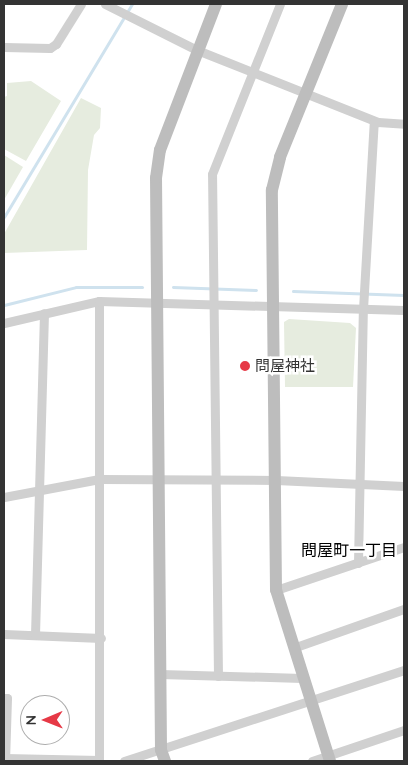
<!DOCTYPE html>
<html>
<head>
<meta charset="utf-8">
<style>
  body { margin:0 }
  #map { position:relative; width:408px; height:765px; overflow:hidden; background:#fff; font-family:Quicksand,"Noto Sans JP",sans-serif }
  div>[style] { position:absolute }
  .green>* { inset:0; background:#e6ecdf }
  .stream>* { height:3px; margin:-1.5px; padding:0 1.5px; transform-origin:1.5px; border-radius:1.5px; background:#cfe2ee }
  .street>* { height:9px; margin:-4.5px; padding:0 4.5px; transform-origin:4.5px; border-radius:4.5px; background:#d0d0d0 }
  .secondary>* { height:12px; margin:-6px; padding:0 6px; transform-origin:6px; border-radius:6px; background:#bdbdbd }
  .dots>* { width:14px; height:14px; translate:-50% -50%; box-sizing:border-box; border:2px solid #fff; border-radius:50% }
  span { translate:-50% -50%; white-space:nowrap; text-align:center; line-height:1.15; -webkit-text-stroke:5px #fff; paint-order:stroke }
  .poi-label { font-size:15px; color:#333 }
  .left { translate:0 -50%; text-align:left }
  .neighbourhood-label { font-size:16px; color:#000 }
  .frame { position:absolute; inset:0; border:5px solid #333; pointer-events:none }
  .north { position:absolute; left:20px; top:695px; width:50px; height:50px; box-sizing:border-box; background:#fff; border:1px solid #adadad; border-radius:50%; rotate:269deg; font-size:14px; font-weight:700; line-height:20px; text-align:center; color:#333 }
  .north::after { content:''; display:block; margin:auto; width:18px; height:22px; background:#e63946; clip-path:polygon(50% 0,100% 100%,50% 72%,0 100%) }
</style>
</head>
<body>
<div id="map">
  <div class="green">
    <div style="clip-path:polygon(31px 81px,61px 101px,26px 161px,4px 149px,4px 97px,7px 96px,7px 83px)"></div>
    <div style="clip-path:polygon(81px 98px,101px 108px,100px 128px,94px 135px,88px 170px,87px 250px,4px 253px,4px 234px)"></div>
    <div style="clip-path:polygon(4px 155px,23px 167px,4px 200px)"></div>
    <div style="clip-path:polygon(289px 319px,350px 323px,356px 328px,353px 387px,285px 387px,284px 322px)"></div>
  </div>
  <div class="stream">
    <div style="left:4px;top:217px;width:249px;rotate:-59deg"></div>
    <div style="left:173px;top:287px;width:83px;rotate:2.1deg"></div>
    <div style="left:293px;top:291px;width:111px;rotate:2.1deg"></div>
    <div style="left:4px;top:305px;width:74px;rotate:-14deg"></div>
    <div style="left:76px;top:287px;width:66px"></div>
  </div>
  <div class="street">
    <div style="left:105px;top:4px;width:103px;rotate:26.6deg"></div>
    <div style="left:197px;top:50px;width:116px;rotate:21.7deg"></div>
    <div style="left:305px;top:93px;width:79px;rotate:21.7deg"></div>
    <div style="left:378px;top:122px;width:26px;rotate:4deg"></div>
    <div style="left:4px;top:47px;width:46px;rotate:1.2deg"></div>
    <div style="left:50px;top:48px;width:7px;rotate:-34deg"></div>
    <div style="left:56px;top:44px;width:47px;rotate:-58deg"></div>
    <div style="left:99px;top:301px;width:460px;rotate:90deg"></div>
    <div style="left:4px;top:323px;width:98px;rotate:-13deg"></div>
    <div style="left:99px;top:301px;width:305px;rotate:1.7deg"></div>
    <div style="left:4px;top:497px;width:97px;rotate:-10.7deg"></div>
    <div style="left:99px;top:479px;width:177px;rotate:0.3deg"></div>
    <div style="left:276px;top:480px;width:128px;rotate:2.7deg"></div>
    <div style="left:358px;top:563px;width:254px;rotate:-88.9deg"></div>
    <div style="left:363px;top:309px;width:188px;rotate:-86.7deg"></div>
    <div style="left:276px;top:590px;width:135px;rotate:-18.6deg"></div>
    <div style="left:4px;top:634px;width:97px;rotate:2.4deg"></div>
    <div style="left:35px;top:635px;width:322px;rotate:-88.4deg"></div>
    <div style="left:293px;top:648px;width:118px;rotate:-19.4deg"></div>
    <div style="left:160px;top:674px;width:142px;rotate:1.6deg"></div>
    <div style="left:218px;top:676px;width:502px;rotate:-90.68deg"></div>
    <div style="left:212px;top:174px;width:183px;rotate:-68.2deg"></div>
    <div style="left:4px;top:698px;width:3px"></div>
    <div style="left:7px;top:698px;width:63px;rotate:91.8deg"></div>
    <div style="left:4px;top:758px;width:95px;rotate:1.2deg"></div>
    <div style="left:124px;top:761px;width:294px;rotate:-18deg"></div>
    <div style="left:312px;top:761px;width:97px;rotate:-18.6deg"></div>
  </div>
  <div class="secondary">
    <div style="left:165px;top:761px;width:12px;rotate:-110deg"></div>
    <div style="left:161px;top:750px;width:572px;rotate:-90.5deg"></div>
    <div style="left:156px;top:178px;width:28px;rotate:-82deg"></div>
    <div style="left:160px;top:150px;width:156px;rotate:-69deg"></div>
    <div style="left:330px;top:761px;width:179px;rotate:-107.5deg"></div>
    <div style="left:276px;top:590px;width:400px;rotate:-90.6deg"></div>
    <div style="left:272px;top:190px;width:34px;rotate:-76deg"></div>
    <div style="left:280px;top:157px;width:165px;rotate:-67.9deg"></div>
  </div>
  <div class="dots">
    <div style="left:245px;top:366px;background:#e63946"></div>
  </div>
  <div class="poi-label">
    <span class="left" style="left:255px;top:366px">問屋神社</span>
  </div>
  <div class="neighbourhood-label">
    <span style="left:349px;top:550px">問屋町一丁目</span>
  </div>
  <div class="frame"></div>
  <div class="north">N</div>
</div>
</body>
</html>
